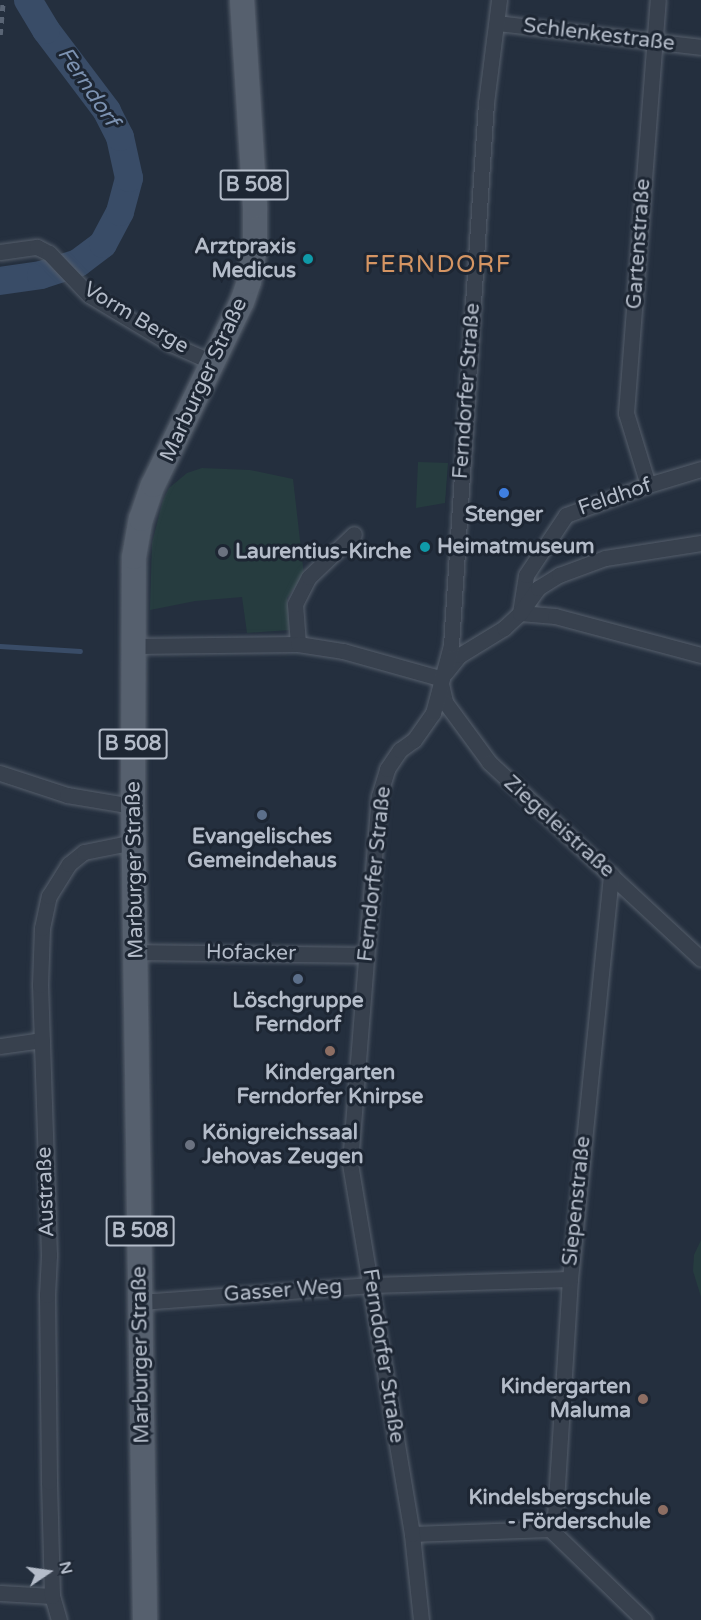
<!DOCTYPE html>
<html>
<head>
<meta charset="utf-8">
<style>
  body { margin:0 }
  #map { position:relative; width:701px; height:1620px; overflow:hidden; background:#242f3e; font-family:"Varela Round",sans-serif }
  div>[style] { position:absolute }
  .green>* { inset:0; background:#263c3f }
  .stream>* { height:4.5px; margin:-2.25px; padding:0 2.25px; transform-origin:2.25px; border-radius:2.25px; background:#394c67 }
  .river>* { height:28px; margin:-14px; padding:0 14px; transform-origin:14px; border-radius:14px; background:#394c67 }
  .roads { filter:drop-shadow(0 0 2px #565f6c) drop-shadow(0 0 2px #565f6c) }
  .street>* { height:15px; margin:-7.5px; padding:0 7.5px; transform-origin:7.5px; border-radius:7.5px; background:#38414e }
  .primary>* { height:24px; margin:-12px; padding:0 12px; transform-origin:12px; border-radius:12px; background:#56606e }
  .rail>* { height:4.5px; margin-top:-2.25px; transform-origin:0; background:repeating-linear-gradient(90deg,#5a6575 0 6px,transparent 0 12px) }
  .dots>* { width:16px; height:16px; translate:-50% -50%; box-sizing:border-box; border:3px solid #1d2633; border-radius:50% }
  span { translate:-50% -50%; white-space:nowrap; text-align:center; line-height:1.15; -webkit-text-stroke:6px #1d2633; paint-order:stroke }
  .shield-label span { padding:2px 4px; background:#1d2633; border:2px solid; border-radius:4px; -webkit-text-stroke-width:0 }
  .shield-label { font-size:20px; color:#b4bcc9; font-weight:700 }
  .street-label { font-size:21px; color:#b4bcc9 }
  .poi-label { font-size:21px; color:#b4bcc9; font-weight:700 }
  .right { translate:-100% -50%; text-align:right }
  .left { translate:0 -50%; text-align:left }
  .water-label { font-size:22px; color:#7c92b1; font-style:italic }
  .quarter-label { font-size:24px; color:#d59563; letter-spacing:1.5px }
  .north { position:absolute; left:18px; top:1542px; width:60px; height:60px; -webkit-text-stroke:4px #1d2633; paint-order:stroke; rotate:77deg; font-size:16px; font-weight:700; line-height:24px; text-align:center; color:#b4bcc9 }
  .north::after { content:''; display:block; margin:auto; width:21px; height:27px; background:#b4bcc9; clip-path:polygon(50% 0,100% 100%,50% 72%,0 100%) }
</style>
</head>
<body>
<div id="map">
  <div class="green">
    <div style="clip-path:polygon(418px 462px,448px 463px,445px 503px,416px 508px)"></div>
    <div style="clip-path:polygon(202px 468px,250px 470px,293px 479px,304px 575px,287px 598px,290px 630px,247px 633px,242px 597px,195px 601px,150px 610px,152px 543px,163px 500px,169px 488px,187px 473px)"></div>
    <div style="clip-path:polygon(701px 1240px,701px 1297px,693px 1271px,694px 1255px)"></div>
  </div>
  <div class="stream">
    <div style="left:0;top:646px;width:80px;rotate:3.6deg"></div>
  </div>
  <div class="river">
    <div style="left:0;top:281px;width:41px;rotate:-8.3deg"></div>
    <div style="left:41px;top:275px;width:39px;rotate:-18deg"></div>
    <div style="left:78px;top:263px;width:31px;rotate:-37deg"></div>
    <div style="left:103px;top:244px;width:36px;rotate:-62deg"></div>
    <div style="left:120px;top:212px;width:35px;rotate:-75deg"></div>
    <div style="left:129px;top:178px;width:42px;rotate:-102.4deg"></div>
    <div style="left:120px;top:137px;width:29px;rotate:-117deg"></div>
    <div style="left:107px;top:111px;width:101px;rotate:-127deg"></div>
    <div style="left:46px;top:30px;width:35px;rotate:-121deg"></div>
  </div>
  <div class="roads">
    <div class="street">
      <div style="left:497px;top:23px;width:205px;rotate:6.7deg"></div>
      <div style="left:0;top:252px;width:37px;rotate:-8deg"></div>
      <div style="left:37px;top:247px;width:13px;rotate:27deg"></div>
      <div style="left:49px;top:253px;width:58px;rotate:46.4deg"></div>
      <div style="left:89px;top:295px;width:96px;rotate:30.9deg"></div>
      <div style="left:171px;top:344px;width:45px;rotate:23.7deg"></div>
      <div style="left:648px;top:485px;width:75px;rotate:-107deg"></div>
      <div style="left:626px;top:413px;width:414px;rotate:-85.6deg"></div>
      <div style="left:520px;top:613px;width:38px;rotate:-81deg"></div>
      <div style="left:526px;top:575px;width:72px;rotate:-56.3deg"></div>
      <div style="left:566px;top:515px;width:87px;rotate:-20.1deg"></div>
      <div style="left:648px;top:485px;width:55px;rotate:-16.8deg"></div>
      <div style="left:520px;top:613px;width:35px;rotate:5deg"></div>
      <div style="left:555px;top:616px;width:151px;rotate:15deg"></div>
      <div style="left:298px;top:644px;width:40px;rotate:-94.3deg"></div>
      <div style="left:295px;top:604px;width:30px;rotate:-63deg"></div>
      <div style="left:309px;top:577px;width:62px;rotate:-43.7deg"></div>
      <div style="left:134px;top:646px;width:164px;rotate:-0.7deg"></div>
      <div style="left:298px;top:644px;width:46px;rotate:8.8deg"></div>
      <div style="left:343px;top:651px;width:101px;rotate:15.6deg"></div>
      <div style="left:446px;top:672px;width:22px;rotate:-51deg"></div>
      <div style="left:460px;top:655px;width:52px;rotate:-31.5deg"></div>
      <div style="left:504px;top:628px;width:22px;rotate:-43deg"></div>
      <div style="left:520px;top:613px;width:31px;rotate:-54deg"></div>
      <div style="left:538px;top:588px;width:25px;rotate:-32deg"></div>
      <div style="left:559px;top:575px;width:49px;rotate:-20.3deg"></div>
      <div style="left:605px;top:558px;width:97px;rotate:-8.9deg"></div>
      <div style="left:441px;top:684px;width:18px;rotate:77deg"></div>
      <div style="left:445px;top:702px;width:74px;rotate:53.7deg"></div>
      <div style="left:489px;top:762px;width:289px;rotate:42.9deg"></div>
      <div style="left:0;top:773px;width:71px;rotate:18.2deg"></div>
      <div style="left:67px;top:795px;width:67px;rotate:9.5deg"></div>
      <div style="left:136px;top:952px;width:230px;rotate:0.7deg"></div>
      <div style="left:0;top:1046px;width:42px;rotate:-8.1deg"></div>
      <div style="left:140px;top:1302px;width:232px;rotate:-4.2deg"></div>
      <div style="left:371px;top:1285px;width:199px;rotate:-1.7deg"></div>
      <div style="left:550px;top:1529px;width:13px;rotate:-67deg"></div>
      <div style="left:555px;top:1517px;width:238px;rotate:-86.4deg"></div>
      <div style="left:570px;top:1279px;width:407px;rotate:-84.2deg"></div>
      <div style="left:412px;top:1534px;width:138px;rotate:-2.1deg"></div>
      <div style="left:550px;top:1529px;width:131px;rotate:44.1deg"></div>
      <div style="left:0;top:1593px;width:52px;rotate:3.3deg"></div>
      <div style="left:59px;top:1620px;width:25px;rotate:-106deg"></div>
      <div style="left:52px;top:1596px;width:114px;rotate:-91.5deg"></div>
      <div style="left:49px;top:1482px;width:187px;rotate:-90.6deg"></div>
      <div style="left:47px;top:1295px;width:40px;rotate:-87.1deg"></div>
      <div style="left:49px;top:1255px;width:270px;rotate:-91.9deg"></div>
      <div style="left:40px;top:985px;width:57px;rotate:-88deg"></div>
      <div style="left:42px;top:928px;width:33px;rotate:-78deg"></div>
      <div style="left:49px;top:896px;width:38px;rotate:-58deg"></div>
      <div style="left:69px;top:864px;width:19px;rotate:-39deg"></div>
      <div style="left:84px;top:852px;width:50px;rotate:-11.5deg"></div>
      <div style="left:421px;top:1620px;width:86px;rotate:-96deg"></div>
      <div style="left:412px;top:1534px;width:376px;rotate:-99.5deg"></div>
      <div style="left:350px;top:1163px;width:368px;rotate:-85.5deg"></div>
      <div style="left:379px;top:796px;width:28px;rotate:-73deg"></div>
      <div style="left:387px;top:769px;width:23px;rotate:-56deg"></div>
      <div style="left:400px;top:750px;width:17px;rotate:-36deg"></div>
      <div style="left:414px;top:740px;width:33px;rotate:-55deg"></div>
      <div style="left:433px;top:713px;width:70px;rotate:-75.2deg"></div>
      <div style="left:451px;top:645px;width:543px;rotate:-86.31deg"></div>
      <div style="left:486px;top:103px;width:104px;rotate:-82.8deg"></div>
    </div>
    <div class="primary">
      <div style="left:145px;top:1620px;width:814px;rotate:-90.84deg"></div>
      <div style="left:133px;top:806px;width:249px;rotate:-89.8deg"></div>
      <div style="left:134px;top:557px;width:39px;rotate:-80deg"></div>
      <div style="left:141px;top:519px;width:36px;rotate:-71deg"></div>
      <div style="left:153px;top:485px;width:203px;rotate:-64.1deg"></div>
      <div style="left:242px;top:302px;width:21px;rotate:-71deg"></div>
      <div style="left:249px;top:282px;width:35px;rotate:-80deg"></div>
      <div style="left:255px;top:248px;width:42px;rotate:-90deg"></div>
      <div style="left:255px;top:206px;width:206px;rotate:-93.6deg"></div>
    </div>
  </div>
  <div class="rail">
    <div style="left:0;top:35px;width:35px;rotate:-85deg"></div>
  </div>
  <div class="dots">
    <div style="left:308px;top:259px;background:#0f9aa8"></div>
    <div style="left:504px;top:493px;background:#3f7fe0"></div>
    <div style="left:425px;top:547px;background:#0f9aa8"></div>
    <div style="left:223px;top:552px;background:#6b7280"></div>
    <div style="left:262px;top:815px;background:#5c6f8a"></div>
    <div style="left:298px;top:979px;background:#5c6f8a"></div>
    <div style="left:330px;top:1051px;background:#8d6e63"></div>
    <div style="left:190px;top:1145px;background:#6b7280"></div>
    <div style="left:643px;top:1399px;background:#8d6e63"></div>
    <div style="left:663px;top:1510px;background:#8d6e63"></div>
  </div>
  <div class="shield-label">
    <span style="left:254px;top:185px">B 508</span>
    <span style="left:133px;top:744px">B 508</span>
    <span style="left:140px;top:1231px">B 508</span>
  </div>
  <div class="street-label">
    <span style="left:599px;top:35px;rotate:7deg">Schlenkestraße</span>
    <span style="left:639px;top:244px;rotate:-86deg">Gartenstraße</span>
    <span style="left:136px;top:318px;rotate:31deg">Vorm Berge</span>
    <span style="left:204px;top:380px;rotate:-65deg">Marburger Straße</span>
    <span style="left:467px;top:391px;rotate:-86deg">Ferndorfer Straße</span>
    <span style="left:615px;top:497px;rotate:-19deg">Feldhof</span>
    <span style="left:559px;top:827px;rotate:42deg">Ziegeleistraße</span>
    <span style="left:135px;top:870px;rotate:-91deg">Marburger Straße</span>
    <span style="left:375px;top:874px;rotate:-84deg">Ferndorfer Straße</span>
    <span style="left:251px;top:953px;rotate:1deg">Hofacker</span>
    <span style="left:46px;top:1192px;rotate:-92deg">Austraße</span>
    <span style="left:577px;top:1201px;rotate:-84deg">Siepenstraße</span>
    <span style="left:283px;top:1291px;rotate:-4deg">Gasser Weg</span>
    <span style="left:141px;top:1355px;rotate:-91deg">Marburger Straße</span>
    <span style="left:383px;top:1356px;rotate:81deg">Ferndorfer Straße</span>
  </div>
  <div class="poi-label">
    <span class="right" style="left:296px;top:259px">Arztpraxis<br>Medicus</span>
    <span style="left:504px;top:515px">Stenger</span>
    <span class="left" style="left:437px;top:547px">Heimatmuseum</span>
    <span class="left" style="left:235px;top:552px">Laurentius-Kirche</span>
    <span style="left:262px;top:849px">Evangelisches<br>Gemeindehaus</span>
    <span style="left:298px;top:1013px">Löschgruppe<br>Ferndorf</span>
    <span style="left:330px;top:1085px">Kindergarten<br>Ferndorfer Knirpse</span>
    <span class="left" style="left:202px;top:1145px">Königreichssaal<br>Jehovas Zeugen</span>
    <span class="right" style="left:631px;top:1399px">Kindergarten<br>Maluma</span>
    <span class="right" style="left:651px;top:1510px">Kindelsbergschule<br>- Förderschule</span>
  </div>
  <div class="water-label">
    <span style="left:88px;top:87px;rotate:56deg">Ferndorf</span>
  </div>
  <div class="quarter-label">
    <span style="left:438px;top:265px">FERNDORF</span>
  </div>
  <div class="north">N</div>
</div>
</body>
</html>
